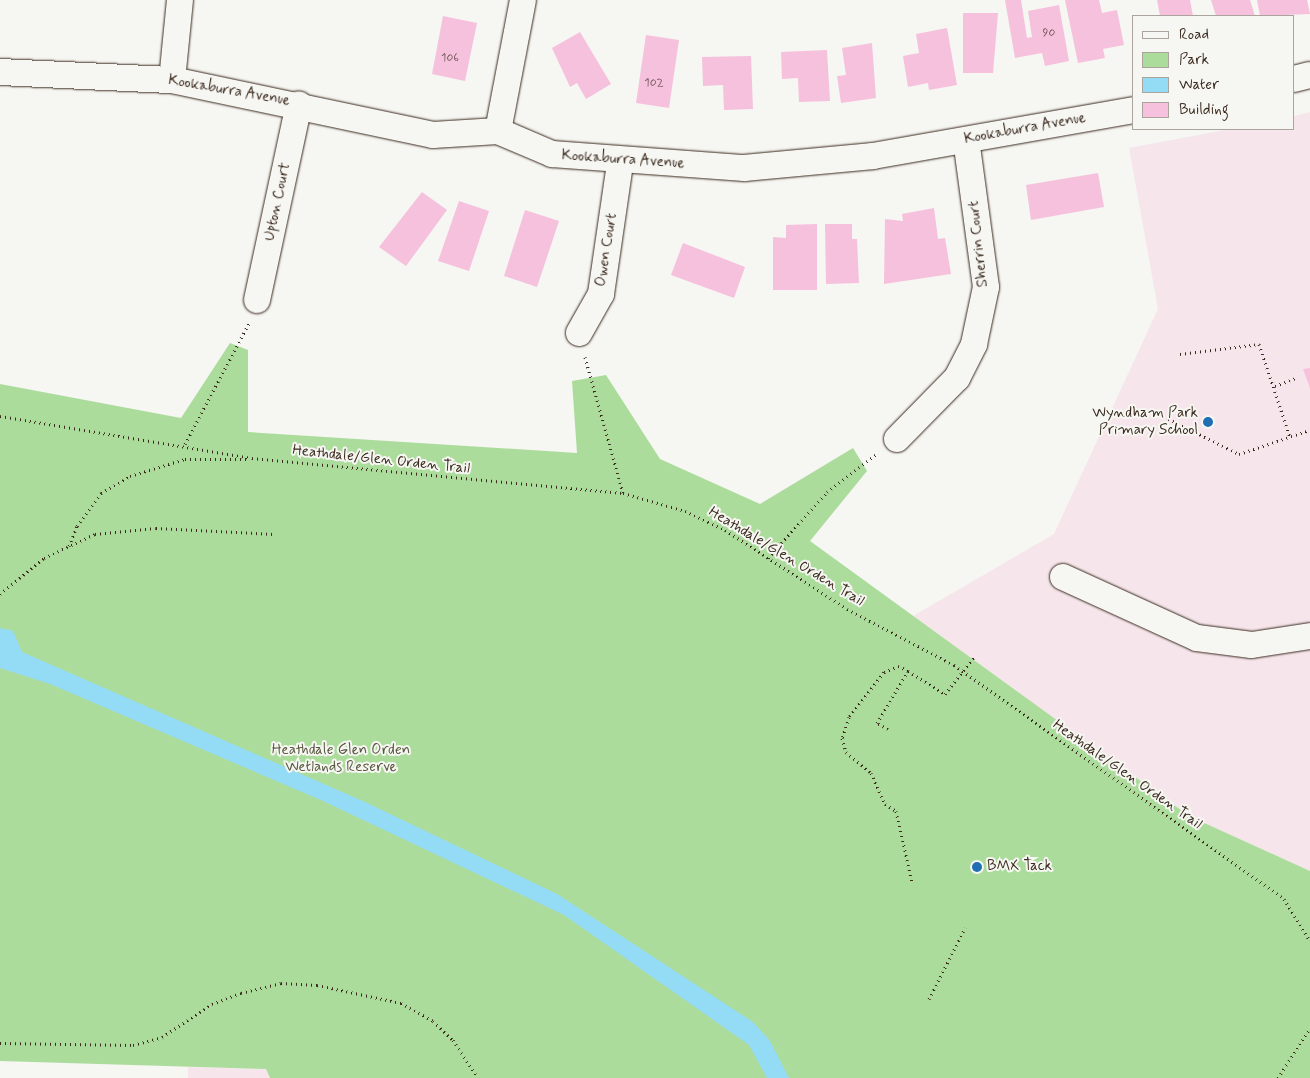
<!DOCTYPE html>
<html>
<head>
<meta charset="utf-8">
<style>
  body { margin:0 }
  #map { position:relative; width:1310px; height:1078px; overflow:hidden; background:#f6f6f2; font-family:Mynerve,sans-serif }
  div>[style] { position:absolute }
  .built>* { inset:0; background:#f6e6ec }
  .green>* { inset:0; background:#acdc9c }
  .water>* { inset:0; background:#94dbf6 }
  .building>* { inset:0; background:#f6c1dd }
  .path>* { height:3px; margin-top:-1.5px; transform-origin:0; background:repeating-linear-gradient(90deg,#3b2a1e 0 1px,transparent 0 5px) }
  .roads { filter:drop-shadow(0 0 1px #3b2a1e) drop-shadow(0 0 1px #3b2a1e) }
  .minor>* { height:26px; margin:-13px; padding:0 13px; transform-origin:13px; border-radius:13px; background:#f6f6f2 }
  .dots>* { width:14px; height:14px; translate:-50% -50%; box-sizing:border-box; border:2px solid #f6f6f2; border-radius:50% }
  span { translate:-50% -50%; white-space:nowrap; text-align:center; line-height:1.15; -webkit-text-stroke:4px #f6f6f2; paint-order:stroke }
  .number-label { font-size:12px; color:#6a504e }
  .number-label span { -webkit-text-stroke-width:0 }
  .street-label { font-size:15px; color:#3b2a1e }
  .poi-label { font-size:15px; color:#3b2a1e }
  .right { translate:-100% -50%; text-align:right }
  .left { translate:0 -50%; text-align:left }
  .park-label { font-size:15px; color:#57563e }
  .legend { position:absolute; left:1132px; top:15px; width:162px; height:115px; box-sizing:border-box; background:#f6f6f2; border:1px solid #aba49d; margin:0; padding:6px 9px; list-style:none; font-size:15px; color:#3b2a1e }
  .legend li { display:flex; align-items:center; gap:10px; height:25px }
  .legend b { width:25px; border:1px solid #aba49d }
</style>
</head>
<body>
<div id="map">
  <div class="built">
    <div style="clip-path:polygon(1310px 112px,1310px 871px,1189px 816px,913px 616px,1054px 534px,1158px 309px,1129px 148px,1230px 129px,1294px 129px,1294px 116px)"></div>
    <div style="clip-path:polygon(188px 1067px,266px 1069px,270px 1078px,188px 1078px)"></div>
  </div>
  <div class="green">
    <div style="clip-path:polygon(230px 343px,248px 350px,248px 432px,577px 453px,572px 381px,606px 375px,660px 459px,760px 504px,853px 448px,867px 471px,810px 541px,1189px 816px,1310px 871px,1310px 1078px,270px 1078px,266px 1069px,0 1061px,0 384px,181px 418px)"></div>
  </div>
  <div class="water">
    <div style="clip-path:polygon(0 628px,13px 631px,22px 652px,365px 802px,557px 894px,753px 1022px,770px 1041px,789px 1078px,767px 1078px,749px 1045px,564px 915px,323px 801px,50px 684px,0 668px)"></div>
  </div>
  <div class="building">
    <div style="clip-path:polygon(1005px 0,1021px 0,1027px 38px,1032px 37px,1028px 11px,1059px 5px,1069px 61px,1045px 66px,1042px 53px,1015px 58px)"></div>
    <div style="clip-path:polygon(1065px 0,1099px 0,1102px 13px,1117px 10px,1124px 45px,1103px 49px,1105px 58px,1078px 63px)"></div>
    <div style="clip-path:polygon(1157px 0,1190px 0,1193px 16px,1160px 16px)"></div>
    <div style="clip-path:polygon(1211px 0,1250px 0,1255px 16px,1216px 16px)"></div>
    <div style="clip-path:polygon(1257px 0,1307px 0,1310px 14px,1260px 16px)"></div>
    <div style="clip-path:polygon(963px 13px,998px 13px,993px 73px,963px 73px)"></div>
    <div style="clip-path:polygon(443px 16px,477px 23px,465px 81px,432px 74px)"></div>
    <div style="clip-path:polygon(947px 28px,957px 85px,929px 90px,928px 83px,908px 87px,903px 56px,919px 53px,916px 34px)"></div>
    <div style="clip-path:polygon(580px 32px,611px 84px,586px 99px,577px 83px,570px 87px,552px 48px)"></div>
    <div style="clip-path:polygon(646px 35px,679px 40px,669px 108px,636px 103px)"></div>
    <div style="clip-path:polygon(872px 43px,876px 98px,841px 103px,837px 76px,846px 75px,842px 48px)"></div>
    <div style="clip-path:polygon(827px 50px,830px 101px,799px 102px,798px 78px,782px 79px,781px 52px)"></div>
    <div style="clip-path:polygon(751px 56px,753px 109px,724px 110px,723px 85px,703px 86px,702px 57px)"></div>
    <div style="clip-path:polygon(1098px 173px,1104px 207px,1031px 220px,1026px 185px)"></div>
    <div style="clip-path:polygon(422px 192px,447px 210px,406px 266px,379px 247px)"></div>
    <div style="clip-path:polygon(459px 201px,489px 211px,469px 271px,438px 261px)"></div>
    <div style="clip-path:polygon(934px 208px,938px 239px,945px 238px,951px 274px,884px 284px,885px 219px,903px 221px,902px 214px)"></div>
    <div style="clip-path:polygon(525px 210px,559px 221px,537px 287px,504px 276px)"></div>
    <div style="clip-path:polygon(817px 224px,817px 290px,773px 290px,773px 237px,786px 238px,786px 225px)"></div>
    <div style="clip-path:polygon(825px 224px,852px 224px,852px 239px,857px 239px,859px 283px,826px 284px)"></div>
    <div style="clip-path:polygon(683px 243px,745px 267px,734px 298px,671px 275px)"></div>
    <div style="clip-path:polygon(1310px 368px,1310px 388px,1303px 369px)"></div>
  </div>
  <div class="path">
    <div style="left:1180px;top:354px;width:80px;rotate:-7.2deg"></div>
    <div style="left:1259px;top:344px;width:98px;rotate:71.6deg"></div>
    <div style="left:585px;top:357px;width:141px;rotate:74.4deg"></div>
    <div style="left:1275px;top:386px;width:22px;rotate:-21deg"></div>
    <div style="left:1155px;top:412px;width:94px;rotate:26.6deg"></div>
    <div style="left:1239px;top:454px;width:75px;rotate:-18.7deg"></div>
    <div style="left:0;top:416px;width:255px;rotate:9.5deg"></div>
    <div style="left:252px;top:458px;width:373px;rotate:5.4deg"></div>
    <div style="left:623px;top:493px;width:65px;rotate:16.2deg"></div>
    <div style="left:685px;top:511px;width:44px;rotate:25.4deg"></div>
    <div style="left:725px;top:530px;width:145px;rotate:32.9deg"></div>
    <div style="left:847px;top:609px;width:121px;rotate:27.6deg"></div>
    <div style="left:954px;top:665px;width:405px;rotate:35.3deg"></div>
    <div style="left:1284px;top:899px;width:49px;rotate:58.2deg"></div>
    <div style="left:185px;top:444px;width:137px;rotate:-62.1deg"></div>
    <div style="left:69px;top:546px;width:22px;rotate:-68deg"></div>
    <div style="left:77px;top:526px;width:41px;rotate:-54deg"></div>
    <div style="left:101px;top:493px;width:34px;rotate:-30deg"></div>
    <div style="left:130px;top:476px;width:58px;rotate:-17.2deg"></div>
    <div style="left:185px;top:459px;width:62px"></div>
    <div style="left:768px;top:558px;width:89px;rotate:-48.2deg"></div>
    <div style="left:827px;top:492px;width:64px;rotate:-37.4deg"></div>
    <div style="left:0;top:594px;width:57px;rotate:-39.3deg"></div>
    <div style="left:44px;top:558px;width:56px;rotate:-25.2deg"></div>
    <div style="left:95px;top:534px;width:61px;rotate:-5.6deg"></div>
    <div style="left:156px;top:528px;width:118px;rotate:2.9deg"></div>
    <div style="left:908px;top:671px;width:44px;rotate:31.9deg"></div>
    <div style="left:945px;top:694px;width:47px;rotate:-51.9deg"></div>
    <div style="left:888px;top:729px;width:13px;rotate:-151deg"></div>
    <div style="left:877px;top:723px;width:61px;rotate:-59.2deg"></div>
    <div style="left:908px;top:671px;width:10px;rotate:-151deg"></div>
    <div style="left:899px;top:666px;width:16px;rotate:158deg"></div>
    <div style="left:884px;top:672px;width:57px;rotate:127.9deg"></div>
    <div style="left:849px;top:717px;width:22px;rotate:108deg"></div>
    <div style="left:842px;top:738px;width:15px;rotate:74deg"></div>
    <div style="left:846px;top:752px;width:33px;rotate:40deg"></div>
    <div style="left:871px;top:773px;width:34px;rotate:66deg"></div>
    <div style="left:885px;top:804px;width:13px;rotate:32deg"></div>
    <div style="left:896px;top:811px;width:73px;rotate:77.3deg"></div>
    <div style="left:929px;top:999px;width:80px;rotate:-63.1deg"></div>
    <div style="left:0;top:1043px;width:133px;rotate:0.9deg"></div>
    <div style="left:133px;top:1045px;width:30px;rotate:-15deg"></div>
    <div style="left:162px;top:1037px;width:60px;rotate:-33.4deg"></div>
    <div style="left:212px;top:1004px;width:31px;rotate:-21deg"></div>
    <div style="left:241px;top:993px;width:41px;rotate:-14deg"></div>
    <div style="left:281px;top:983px;width:36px;rotate:3deg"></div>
    <div style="left:317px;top:985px;width:86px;rotate:12.1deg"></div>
    <div style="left:401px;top:1003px;width:37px;rotate:29deg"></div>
    <div style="left:433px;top:1021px;width:28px;rotate:44deg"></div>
    <div style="left:453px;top:1040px;width:45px;rotate:56.7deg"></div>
    <div style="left:1278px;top:1078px;width:59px;rotate:-57.4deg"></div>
  </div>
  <div class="roads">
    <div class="minor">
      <div style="left:0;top:72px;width:172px;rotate:2.7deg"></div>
      <div style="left:172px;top:80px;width:267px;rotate:11.9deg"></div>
      <div style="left:433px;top:135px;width:65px;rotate:-3.5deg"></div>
      <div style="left:498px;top:131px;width:59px;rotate:23.1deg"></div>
      <div style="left:552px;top:154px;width:193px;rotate:4.2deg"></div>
      <div style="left:744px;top:168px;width:130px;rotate:-5.3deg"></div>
      <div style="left:873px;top:156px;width:265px;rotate:-10deg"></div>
      <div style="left:1294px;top:79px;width:16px;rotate:-14deg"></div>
      <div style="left:172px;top:80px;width:80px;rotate:-84.3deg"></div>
      <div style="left:498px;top:131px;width:133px;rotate:-79.2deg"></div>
      <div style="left:257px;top:300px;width:200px;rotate:-77.9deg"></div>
      <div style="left:579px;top:333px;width:45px;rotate:-60.6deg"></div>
      <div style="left:601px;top:294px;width:132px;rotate:-81.7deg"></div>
      <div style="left:897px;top:439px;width:86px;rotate:-45.5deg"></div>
      <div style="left:957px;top:378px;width:38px;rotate:-63deg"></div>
      <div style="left:974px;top:344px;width:58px;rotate:-78.1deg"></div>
      <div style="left:986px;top:287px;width:148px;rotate:-97.7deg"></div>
      <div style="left:1063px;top:577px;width:147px;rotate:24.5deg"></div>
      <div style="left:1197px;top:638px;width:55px;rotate:7.3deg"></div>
      <div style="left:1252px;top:645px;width:59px;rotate:-8.8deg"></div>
    </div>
  </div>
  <div class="dots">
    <div style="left:1208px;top:422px;background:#1f6fb2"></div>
    <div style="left:977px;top:867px;background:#1f6fb2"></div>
  </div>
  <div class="number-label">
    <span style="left:1049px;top:34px">90</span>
    <span style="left:450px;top:59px">106</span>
    <span style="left:654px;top:84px">102</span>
  </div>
  <div class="street-label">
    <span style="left:229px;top:91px;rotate:10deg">Kookaburra Avenue</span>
    <span style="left:1025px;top:129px;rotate:-10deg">Kookaburra Avenue</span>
    <span style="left:623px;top:160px;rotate:4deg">Kookaburra Avenue</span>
    <span style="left:278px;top:202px;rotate:-78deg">Upton Court</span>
    <span style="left:979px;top:244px;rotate:-96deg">Sherrin Court</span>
    <span style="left:607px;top:250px;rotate:-81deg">Owen Court</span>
    <span style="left:381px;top:460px;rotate:6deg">Heathdale/Glen Orden Trail</span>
    <span style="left:786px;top:557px;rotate:31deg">Heathdale/Glen Orden Trail</span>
    <span style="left:1127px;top:775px;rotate:35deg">Heathdale/Glen Orden Trail</span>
  </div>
  <div class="poi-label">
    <span class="right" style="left:1198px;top:422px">Wyndham Park<br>Primary School</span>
    <span class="left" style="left:987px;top:867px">BMX Tack</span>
  </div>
  <div class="park-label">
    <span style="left:341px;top:759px">Heathdale Glen Orden<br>Wetlands Reserve</span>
  </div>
  <ul class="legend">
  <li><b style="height:6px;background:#f6f6f2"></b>Road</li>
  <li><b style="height:14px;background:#acdc9c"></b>Park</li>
  <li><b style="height:14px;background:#94dbf6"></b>Water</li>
  <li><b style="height:14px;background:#f6c1dd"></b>Building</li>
  </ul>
</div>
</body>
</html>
